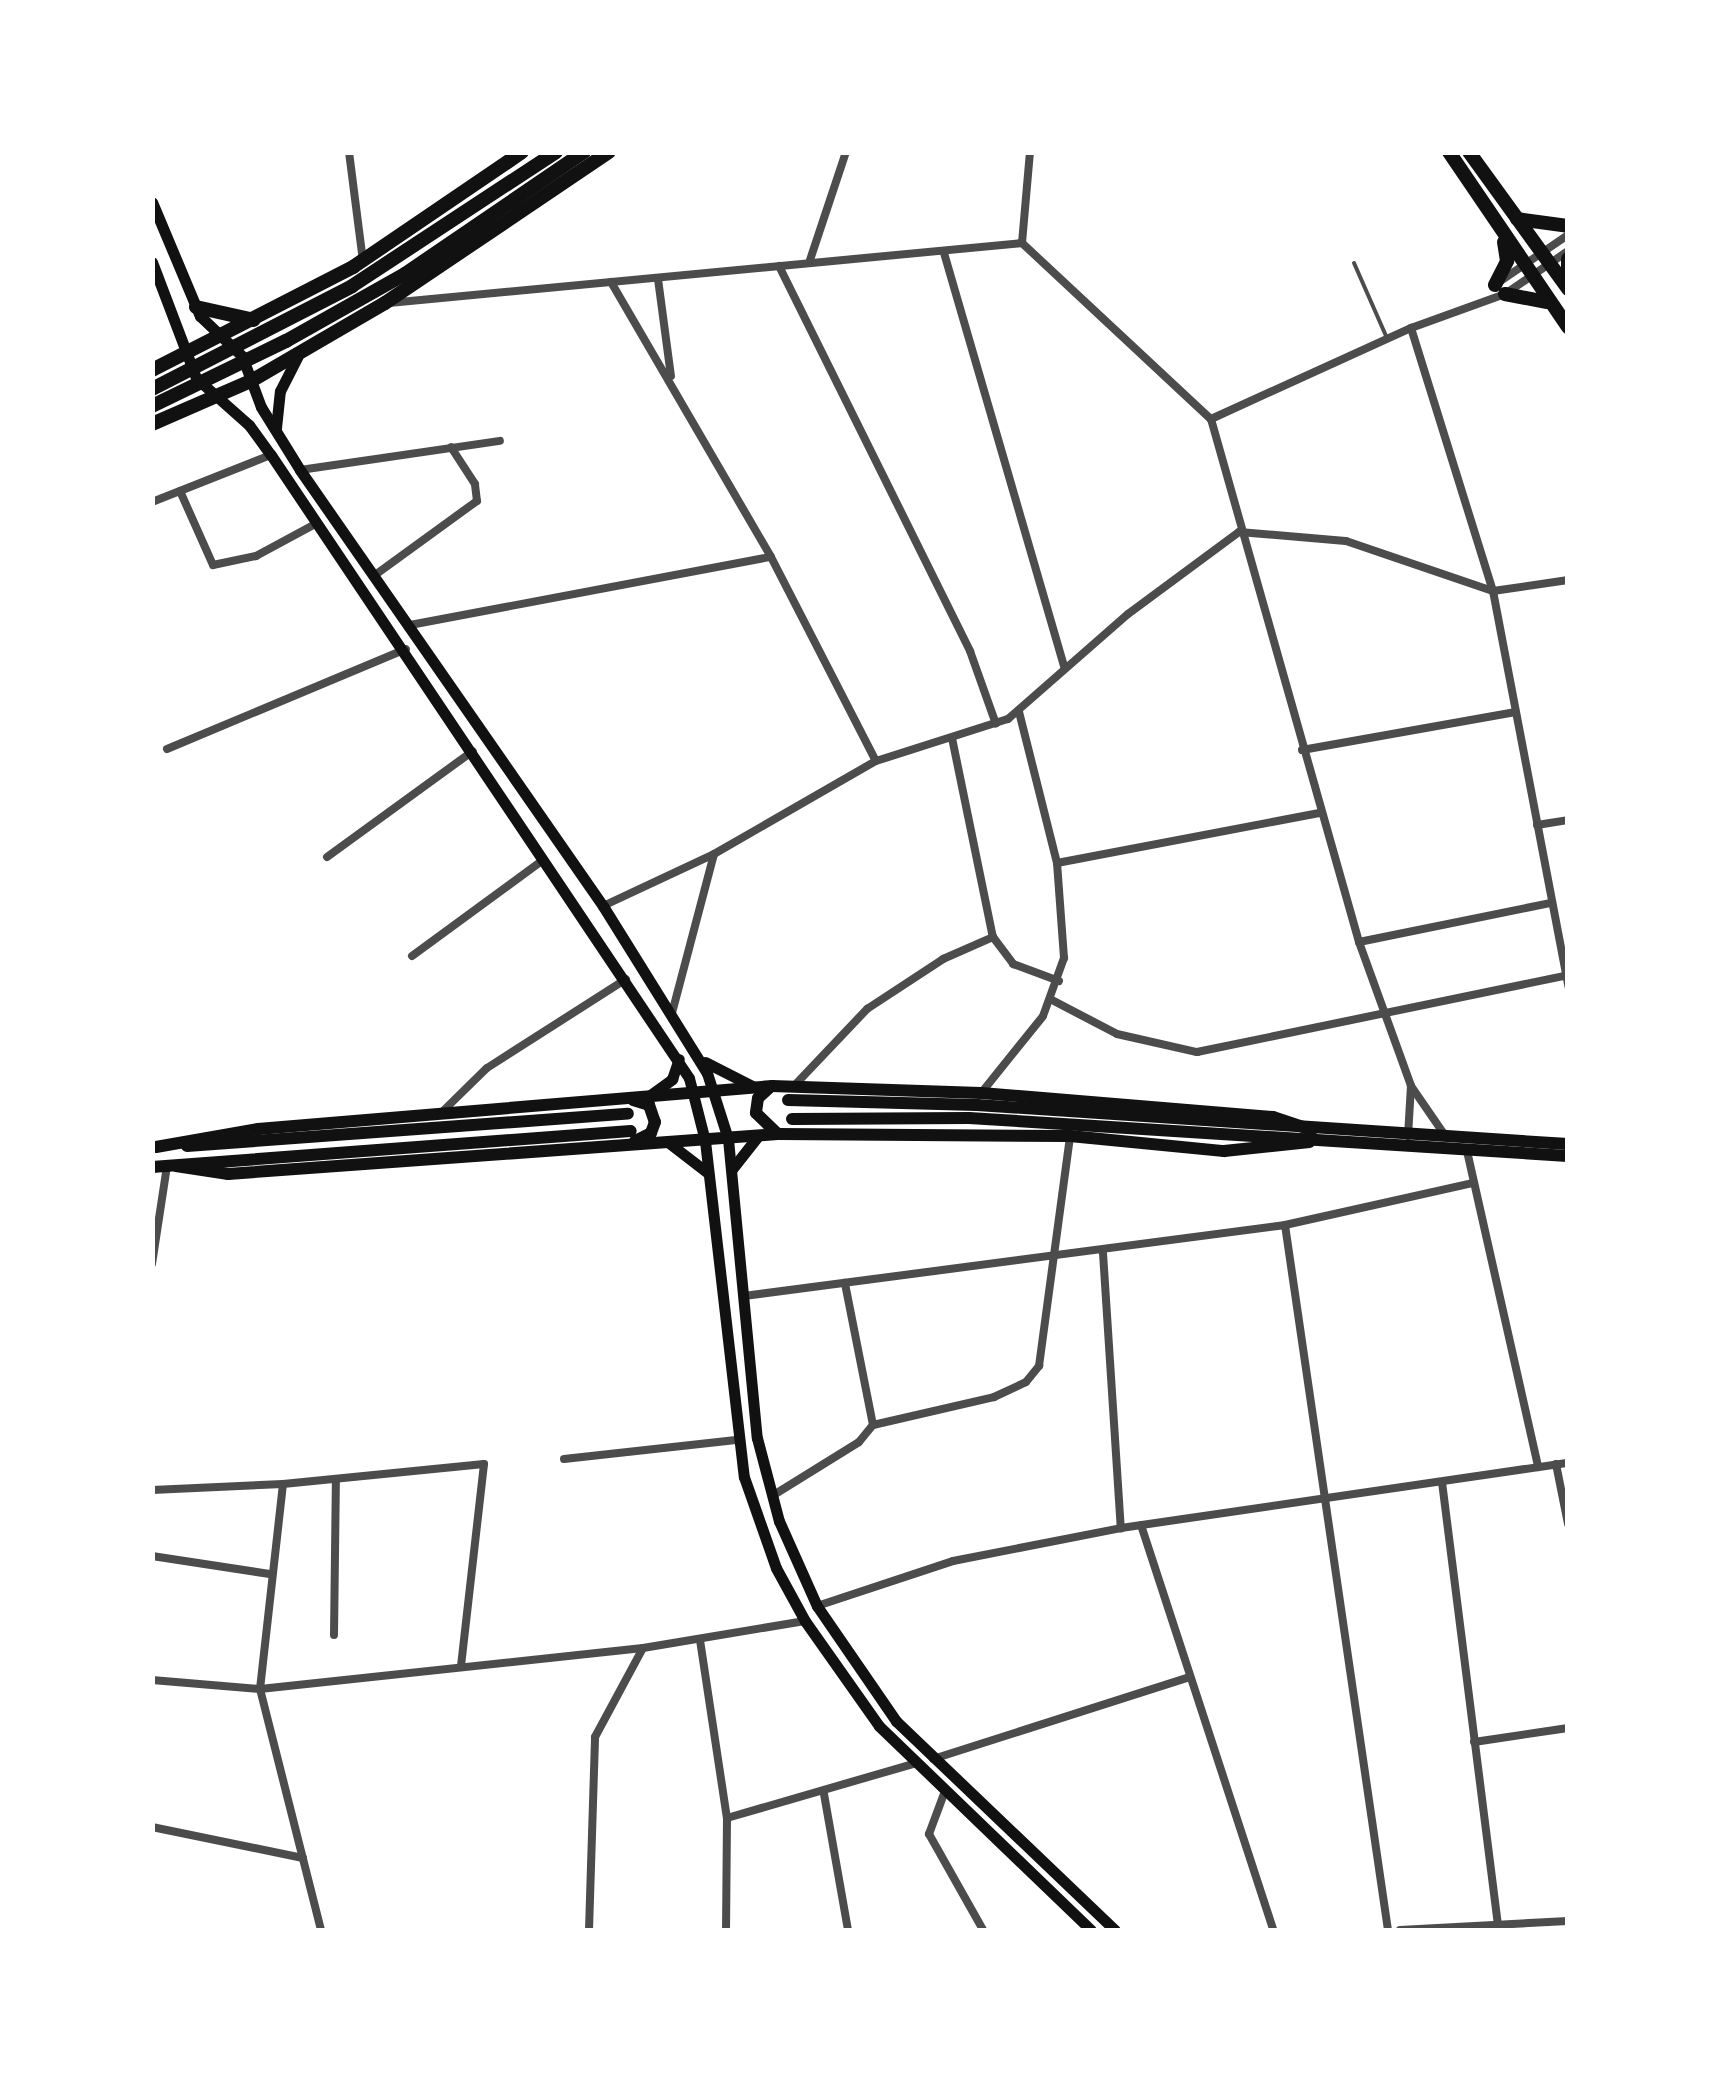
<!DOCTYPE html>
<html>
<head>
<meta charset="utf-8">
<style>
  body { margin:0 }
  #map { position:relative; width:1720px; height:2083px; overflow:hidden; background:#fff; font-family:"Varela Round",sans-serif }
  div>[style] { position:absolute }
  .service>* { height:4px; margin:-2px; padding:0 2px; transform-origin:2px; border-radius:2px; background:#4c4c4c }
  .minor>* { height:8px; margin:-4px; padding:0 4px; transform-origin:4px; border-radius:4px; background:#4c4c4c }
  .secondary>* { height:11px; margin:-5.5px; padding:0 5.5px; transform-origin:5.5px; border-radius:5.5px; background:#111 }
  .primary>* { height:12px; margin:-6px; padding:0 6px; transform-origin:6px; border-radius:6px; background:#111 }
  .trunk>* { height:14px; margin:-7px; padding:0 7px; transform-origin:7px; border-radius:7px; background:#111 }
  span { translate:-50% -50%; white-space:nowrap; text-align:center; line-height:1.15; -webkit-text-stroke:8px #fff; paint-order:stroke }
  .frame { position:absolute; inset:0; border:155px solid #fff; pointer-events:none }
</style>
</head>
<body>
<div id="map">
  <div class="service">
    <div style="left:1354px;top:263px;width:80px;rotate:66.3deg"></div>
  </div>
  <div class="minor">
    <div style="left:349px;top:152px;width:110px;rotate:82.7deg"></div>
    <div style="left:1022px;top:243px;width:258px;rotate:43deg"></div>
    <div style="left:1022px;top:243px;width:91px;rotate:-85deg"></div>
    <div style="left:944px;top:253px;width:433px;rotate:73.8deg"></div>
    <div style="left:809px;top:263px;width:117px;rotate:-71.6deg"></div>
    <div style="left:779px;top:266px;width:430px;rotate:63.6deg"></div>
    <div style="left:970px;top:651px;width:77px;rotate:70.4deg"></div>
    <div style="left:658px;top:279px;width:98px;rotate:82.4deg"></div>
    <div style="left:611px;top:282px;width:318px;rotate:59.8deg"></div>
    <div style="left:771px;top:557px;width:229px;rotate:62.8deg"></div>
    <div style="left:1499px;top:282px;width:83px;rotate:-34.3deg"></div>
    <div style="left:389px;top:303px;width:636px;rotate:-5.41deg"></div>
    <div style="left:1411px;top:328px;width:275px;rotate:72.7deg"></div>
    <div style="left:1493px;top:591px;width:402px;rotate:79.2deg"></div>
    <div style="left:1211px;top:419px;width:544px;rotate:74.2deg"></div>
    <div style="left:1359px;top:942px;width:153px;rotate:70.1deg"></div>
    <div style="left:1411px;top:1086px;width:58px;rotate:55.5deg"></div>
    <div style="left:1211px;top:419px;width:220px;rotate:-24.5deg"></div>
    <div style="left:1411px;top:328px;width:100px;rotate:-19.9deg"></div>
    <div style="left:1505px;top:294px;width:76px;rotate:-34.3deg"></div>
    <div style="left:300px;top:470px;width:202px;rotate:-8.3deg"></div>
    <div style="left:180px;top:491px;width:81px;rotate:66deg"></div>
    <div style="left:213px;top:565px;width:44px;rotate:-11.8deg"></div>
    <div style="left:256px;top:556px;width:69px;rotate:-28.4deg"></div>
    <div style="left:152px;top:502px;width:128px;rotate:-21.6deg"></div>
    <div style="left:375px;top:575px;width:126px;rotate:-36deg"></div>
    <div style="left:477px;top:501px;width:17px;rotate:-97deg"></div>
    <div style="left:475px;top:484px;width:44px;rotate:-123deg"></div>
    <div style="left:410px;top:625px;width:367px;rotate:-10.7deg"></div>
    <div style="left:952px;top:738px;width:203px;rotate:78.4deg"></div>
    <div style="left:993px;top:937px;width:34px;rotate:53deg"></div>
    <div style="left:1013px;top:964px;width:49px;rotate:20.3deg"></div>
    <div style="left:167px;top:749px;width:259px;rotate:-22.7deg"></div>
    <div style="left:1302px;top:750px;width:217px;rotate:-10.1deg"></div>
    <div style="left:1537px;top:825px;width:31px;rotate:-9deg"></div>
    <div style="left:327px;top:857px;width:180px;rotate:-36deg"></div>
    <div style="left:1057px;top:863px;width:267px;rotate:-10.8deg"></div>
    <div style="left:603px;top:906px;width:123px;rotate:-25.1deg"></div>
    <div style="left:714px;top:854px;width:187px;rotate:-29.9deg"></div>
    <div style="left:876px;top:761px;width:139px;rotate:-17.7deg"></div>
    <div style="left:1008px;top:719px;width:159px;rotate:-41.2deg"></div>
    <div style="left:1128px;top:614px;width:138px;rotate:-36.5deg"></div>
    <div style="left:1239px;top:532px;width:107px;rotate:4.8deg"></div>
    <div style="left:1346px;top:541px;width:155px;rotate:18.8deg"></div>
    <div style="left:1493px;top:591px;width:76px;rotate:-8.3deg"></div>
    <div style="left:1359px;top:942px;width:196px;rotate:-11.5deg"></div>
    <div style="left:412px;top:956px;width:162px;rotate:-36.2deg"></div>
    <div style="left:1052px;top:1000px;width:73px;rotate:27.6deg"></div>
    <div style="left:1117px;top:1034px;width:82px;rotate:12.7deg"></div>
    <div style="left:1197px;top:1052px;width:379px;rotate:-11.7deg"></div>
    <div style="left:672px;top:1013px;width:164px;rotate:-75.2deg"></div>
    <div style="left:793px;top:1087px;width:108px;rotate:-46.5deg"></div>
    <div style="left:867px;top:1009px;width:91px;rotate:-33.3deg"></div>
    <div style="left:943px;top:959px;width:55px;rotate:-23.7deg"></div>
    <div style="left:982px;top:1092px;width:97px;rotate:-51.2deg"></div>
    <div style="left:1043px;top:1016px;width:62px;rotate:-70.1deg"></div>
    <div style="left:1064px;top:958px;width:95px;rotate:-94.2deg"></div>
    <div style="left:1057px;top:863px;width:156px;rotate:-104.1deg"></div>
    <div style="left:441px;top:1113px;width:64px;rotate:-44.4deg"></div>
    <div style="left:487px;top:1068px;width:165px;rotate:-32.6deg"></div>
    <div style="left:1408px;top:1136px;width:50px;rotate:-86.6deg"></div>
    <div style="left:1467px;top:1151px;width:324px;rotate:77.3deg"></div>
    <div style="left:1285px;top:1225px;width:712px;rotate:81.69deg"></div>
    <div style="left:1103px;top:1253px;width:276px;rotate:86.3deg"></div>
    <div style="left:152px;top:1264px;width:99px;rotate:-81.3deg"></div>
    <div style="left:744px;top:1296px;width:546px;rotate:-7.48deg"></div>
    <div style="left:1285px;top:1225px;width:193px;rotate:-12.6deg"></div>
    <div style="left:873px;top:1425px;width:124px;rotate:-13deg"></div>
    <div style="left:994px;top:1397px;width:35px;rotate:-25deg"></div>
    <div style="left:1026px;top:1382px;width:21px;rotate:-51deg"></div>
    <div style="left:1039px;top:1366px;width:232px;rotate:-82.3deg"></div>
    <div style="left:564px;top:1459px;width:173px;rotate:-6.3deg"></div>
    <div style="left:1556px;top:1464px;width:61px;rotate:78.7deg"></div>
    <div style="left:1442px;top:1482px;width:447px;rotate:82.8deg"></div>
    <div style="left:152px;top:1490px;width:131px;rotate:-2.6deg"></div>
    <div style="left:772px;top:1496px;width:102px;rotate:-31.8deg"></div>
    <div style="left:859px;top:1442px;width:22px;rotate:-51deg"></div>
    <div style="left:873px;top:1425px;width:145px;rotate:-101.2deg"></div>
    <div style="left:1141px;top:1525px;width:426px;rotate:71.9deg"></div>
    <div style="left:152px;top:1556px;width:119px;rotate:8.7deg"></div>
    <div style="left:817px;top:1606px;width:143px;rotate:-18.3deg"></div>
    <div style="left:953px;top:1561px;width:171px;rotate:-11.1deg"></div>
    <div style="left:1121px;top:1528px;width:452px;rotate:-8.3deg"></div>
    <div style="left:334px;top:1635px;width:154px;rotate:-89.3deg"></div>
    <div style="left:700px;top:1640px;width:180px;rotate:81.4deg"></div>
    <div style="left:727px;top:1818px;width:112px;rotate:90.5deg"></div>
    <div style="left:152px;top:1680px;width:108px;rotate:4.8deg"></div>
    <div style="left:260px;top:1689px;width:385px;rotate:-6.1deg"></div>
    <div style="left:643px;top:1648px;width:164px;rotate:-9.5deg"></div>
    <div style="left:1474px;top:1742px;width:95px;rotate:-8.5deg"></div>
    <div style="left:933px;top:1759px;width:270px;rotate:-17.7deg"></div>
    <div style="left:945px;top:1791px;width:46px;rotate:110.4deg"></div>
    <div style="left:929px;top:1834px;width:110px;rotate:60.6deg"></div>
    <div style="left:824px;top:1794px;width:138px;rotate:80deg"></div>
    <div style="left:727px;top:1818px;width:197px;rotate:-16.2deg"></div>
    <div style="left:152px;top:1827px;width:154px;rotate:11.6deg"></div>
    <div style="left:321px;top:1930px;width:249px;rotate:-104.2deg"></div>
    <div style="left:260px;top:1689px;width:206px;rotate:-83.6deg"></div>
    <div style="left:283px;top:1484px;width:202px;rotate:-5.7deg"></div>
    <div style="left:484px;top:1464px;width:203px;rotate:96.5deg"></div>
    <div style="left:589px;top:1930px;width:193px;rotate:-88.2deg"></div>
    <div style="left:595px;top:1737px;width:101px;rotate:-61.7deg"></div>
    <div style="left:1400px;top:1930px;width:168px;rotate:-3.1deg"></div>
  </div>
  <div class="secondary">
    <div style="left:152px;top:202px;width:124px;rotate:67.2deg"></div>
    <div style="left:200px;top:316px;width:58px;rotate:43.6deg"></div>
    <div style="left:242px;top:356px;width:54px;rotate:69.6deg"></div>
    <div style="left:261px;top:407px;width:74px;rotate:58.2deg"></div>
    <div style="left:300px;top:470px;width:531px;rotate:55.2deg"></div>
    <div style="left:603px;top:906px;width:197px;rotate:58.1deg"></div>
    <div style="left:707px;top:1073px;width:69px;rotate:72.3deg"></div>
    <div style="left:728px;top:1139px;width:300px;rotate:84.5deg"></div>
    <div style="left:757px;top:1438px;width:86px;rotate:75.2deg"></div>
    <div style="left:779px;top:1521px;width:93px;rotate:65.9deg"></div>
    <div style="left:817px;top:1606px;width:140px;rotate:55.5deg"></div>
    <div style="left:896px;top:1721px;width:303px;rotate:43.7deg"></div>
    <div style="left:152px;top:262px;width:124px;rotate:69.2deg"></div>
    <div style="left:196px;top:378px;width:71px;rotate:41.6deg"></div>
    <div style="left:249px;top:425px;width:37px;rotate:54deg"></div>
    <div style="left:271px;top:455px;width:750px;rotate:56.14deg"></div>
    <div style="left:689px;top:1078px;width:65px;rotate:75.7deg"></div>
    <div style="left:705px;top:1141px;width:338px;rotate:83.4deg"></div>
    <div style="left:744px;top:1477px;width:96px;rotate:70.6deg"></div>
    <div style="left:776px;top:1568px;width:60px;rotate:61.3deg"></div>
    <div style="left:805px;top:1621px;width:128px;rotate:54.8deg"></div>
    <div style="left:879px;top:1726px;width:294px;rotate:43.9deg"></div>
    <div style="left:276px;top:428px;width:37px;rotate:-84deg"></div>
    <div style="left:280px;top:391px;width:39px;rotate:-63deg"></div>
    <div style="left:705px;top:1062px;width:55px;rotate:27deg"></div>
    <div style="left:649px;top:1096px;width:29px;rotate:-36deg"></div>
    <div style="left:672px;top:1079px;width:21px;rotate:-71deg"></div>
    <div style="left:669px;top:1143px;width:49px;rotate:37.6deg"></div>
    <div style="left:732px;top:1169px;width:42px;rotate:-51.8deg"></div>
  </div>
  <div class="primary">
    <div style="left:770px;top:1087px;width:16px;rotate:137deg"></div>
    <div style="left:758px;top:1098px;width:15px;rotate:98deg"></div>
    <div style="left:756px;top:1113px;width:30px;rotate:44deg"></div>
    <div style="left:633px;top:1100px;width:17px;rotate:17deg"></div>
    <div style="left:649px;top:1105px;width:18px;rotate:71deg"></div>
    <div style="left:655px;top:1122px;width:12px;rotate:110deg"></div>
    <div style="left:651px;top:1133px;width:18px;rotate:153deg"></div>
    <div style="left:788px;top:1100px;width:189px;rotate:1.5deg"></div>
    <div style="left:977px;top:1105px;width:592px;rotate:3.78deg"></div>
    <div style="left:792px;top:1119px;width:177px;rotate:-0.3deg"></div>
    <div style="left:969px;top:1118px;width:600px;rotate:3.63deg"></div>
    <div style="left:187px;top:1146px;width:442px;rotate:-4.2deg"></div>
    <div style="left:156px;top:1147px;width:104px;rotate:-10deg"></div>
    <div style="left:258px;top:1129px;width:516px;rotate:-4.78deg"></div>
    <div style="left:772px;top:1086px;width:209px;rotate:1.9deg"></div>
    <div style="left:981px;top:1093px;width:293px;rotate:4.7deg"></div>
    <div style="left:1273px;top:1117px;width:41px;rotate:18.4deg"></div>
    <div style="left:176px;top:1166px;width:53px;rotate:8.7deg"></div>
    <div style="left:228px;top:1174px;width:551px;rotate:-4.16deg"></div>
    <div style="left:778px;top:1134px;width:292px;rotate:0.4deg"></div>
    <div style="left:1070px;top:1136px;width:155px;rotate:5.6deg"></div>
    <div style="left:1224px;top:1151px;width:86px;rotate:-6deg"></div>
    <div style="left:152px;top:1167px;width:480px;rotate:-4.3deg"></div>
  </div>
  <div class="trunk">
    <div style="left:1449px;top:152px;width:212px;rotate:55.8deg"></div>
    <div style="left:1469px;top:152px;width:169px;rotate:54.1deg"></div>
    <div style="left:1517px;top:219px;width:51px;rotate:7.8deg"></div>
    <div style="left:1568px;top:259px;width:9px;rotate:90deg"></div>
    <div style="left:1495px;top:285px;width:27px;rotate:-63deg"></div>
    <div style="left:1507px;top:261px;width:19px;rotate:-99deg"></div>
    <div style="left:1505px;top:294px;width:43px;rotate:10.8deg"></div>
    <div style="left:196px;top:307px;width:59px;rotate:12.6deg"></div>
    <div style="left:152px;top:370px;width:226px;rotate:-27.1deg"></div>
    <div style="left:353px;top:267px;width:204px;rotate:-34.2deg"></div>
    <div style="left:152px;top:389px;width:225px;rotate:-27.2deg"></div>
    <div style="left:352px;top:286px;width:244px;rotate:-33.3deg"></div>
    <div style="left:152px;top:406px;width:149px;rotate:-25.9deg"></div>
    <div style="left:286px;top:341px;width:137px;rotate:-29.4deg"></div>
    <div style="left:405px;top:274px;width:217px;rotate:-34.3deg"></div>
    <div style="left:152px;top:424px;width:108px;rotate:-23.5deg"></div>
    <div style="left:251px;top:381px;width:155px;rotate:-30.2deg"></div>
    <div style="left:385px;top:303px;width:270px;rotate:-34deg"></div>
  </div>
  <div class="frame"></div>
</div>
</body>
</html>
